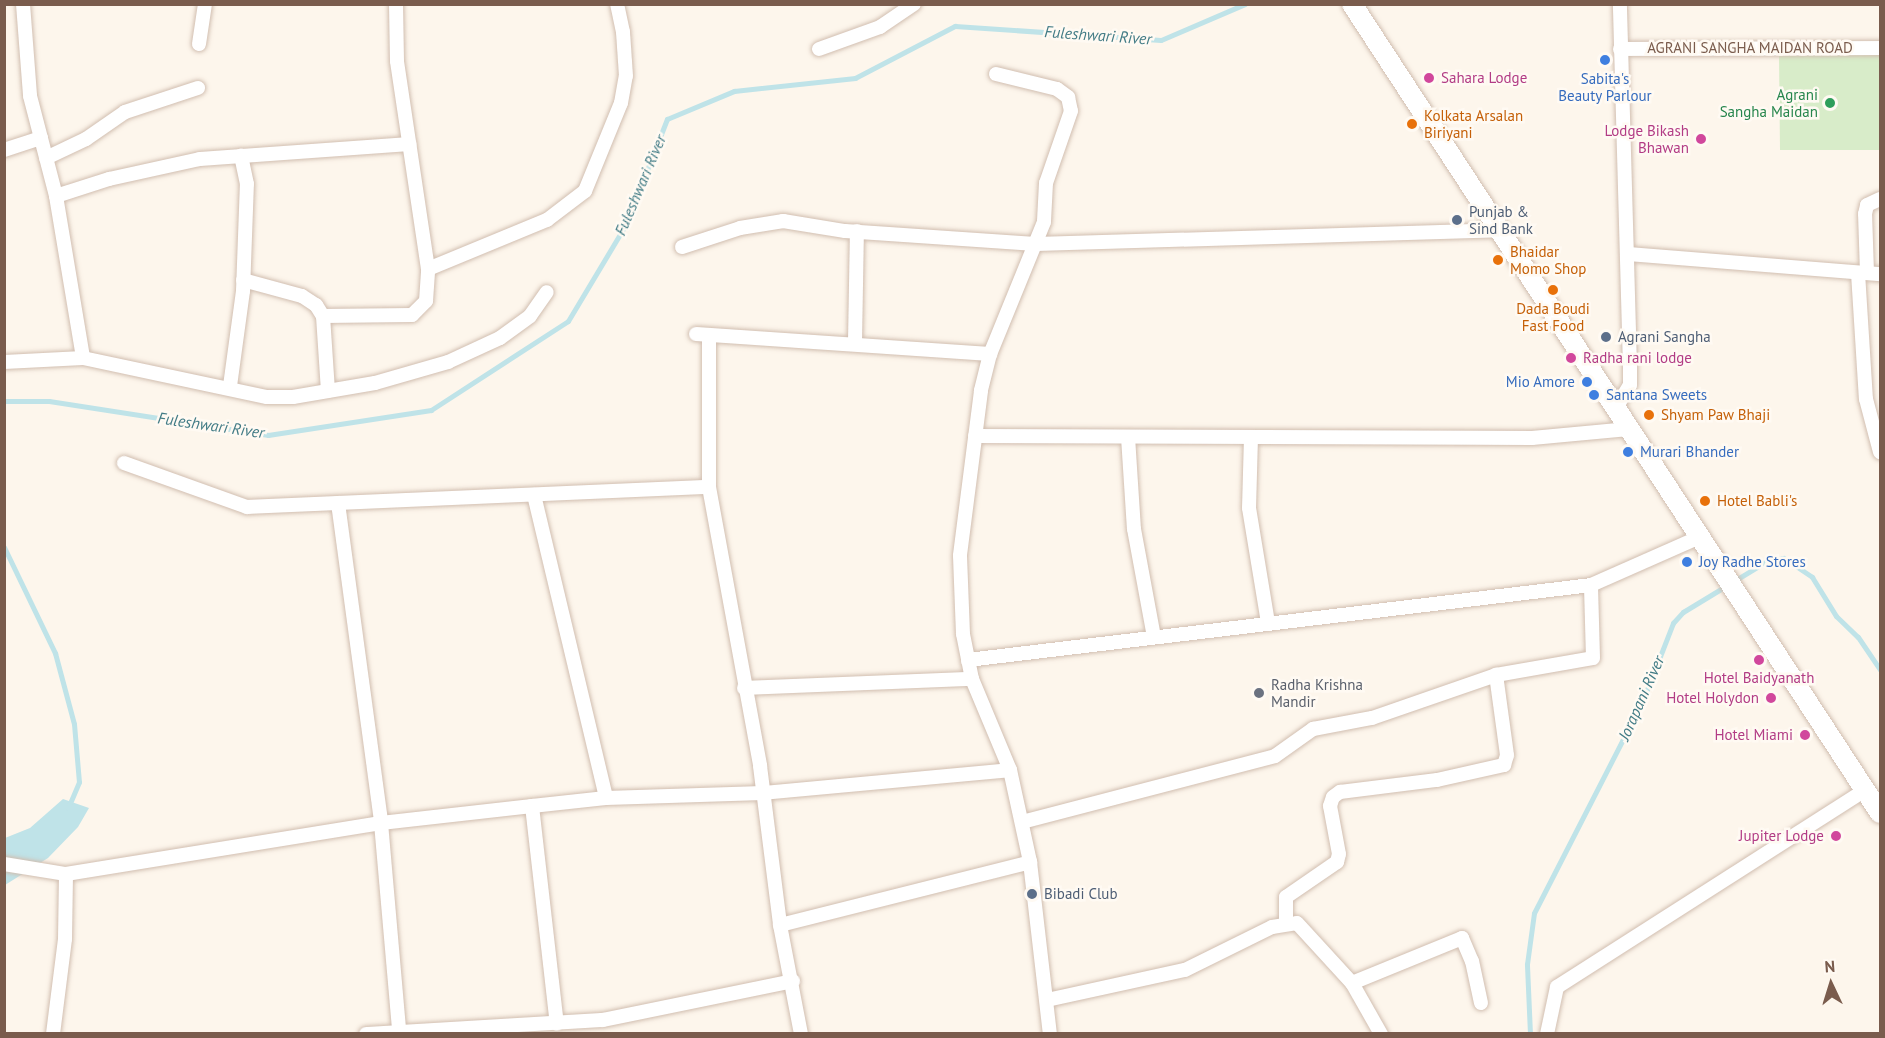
<!DOCTYPE html>
<html>
<head>
<meta charset="utf-8">
<style>
  body { margin:0 }
  #map { position:relative; width:1885px; height:1038px; overflow:hidden; background:#fdf6ec; font-family:"PT Sans",sans-serif }
  div>[style] { position:absolute }
  .green>* { inset:0; background:#d8ecc9 }
  .water>* { inset:0; background:#bfe3e8 }
  .stream>* { height:5px; margin:-2.5px; padding:0 2.5px; transform-origin:2.5px; border-radius:2.5px; background:#bfe3e8 }
  .roads { filter:drop-shadow(0 0 2px #d1beb0) drop-shadow(0 0 2px #d1beb0) }
  .minor>* { height:14px; margin:-7px; padding:0 7px; transform-origin:7px; border-radius:7px; background:#fff }
  .secondary>* { height:20px; margin:-10px; padding:0 10px; transform-origin:10px; border-radius:10px; background:#fff }
  .dots>* { width:16px; height:16px; translate:-50% -50%; box-sizing:border-box; border:3px solid #fffaf3; border-radius:50% }
  span { translate:-50% -50%; white-space:nowrap; text-align:center; line-height:1.15; -webkit-text-stroke:5px #fffaf3; paint-order:stroke }
  .street-label { font-size:15px; color:#7a5c4d }
  .hotel-label { font-size:15px; color:#b23c85 }
  .left { translate:0 -50%; text-align:left }
  .right { translate:-100% -50%; text-align:right }
  .shop-label { font-size:15px; color:#366cbe }
  .leisure-label { font-size:15px; color:#27864d }
  .food-label { font-size:15px; color:#c56008 }
  .service-label { font-size:15px; color:#4e5e75 }
  .worship-label { font-size:15px; color:#5b616d }
  .water-label { font-size:16px; color:#437c86; font-style:italic }
  .frame { position:absolute; inset:0; border:6px solid #7a5c4d; pointer-events:none }
  .north { position:absolute; left:1801px; top:954px; width:60px; height:60px; -webkit-text-stroke:4px #fffaf3; paint-order:stroke; rotate:356deg; font-size:16px; font-weight:700; line-height:24px; text-align:center; color:#7a5c4d }
  .north::after { content:''; display:block; margin:auto; width:21px; height:27px; background:#7a5c4d; clip-path:polygon(50% 0,100% 100%,50% 72%,0 100%) }
</style>
</head>
<body>
<div id="map">
  <div class="green">
    <div style="clip-path:polygon(1880px 54px,1880px 150px,1780px 150px,1779px 56px)"></div>
  </div>
  <div class="water">
    <div style="clip-path:polygon(63px 799px,89px 808px,78px 827px,48px 858px,5px 885px,5px 838px,30px 828px)"></div>
  </div>
  <div class="stream">
    <div style="left:4px;top:401px;width:45px"></div>
    <div style="left:49px;top:401px;width:222px;rotate:8.8deg"></div>
    <div style="left:268px;top:435px;width:165px;rotate:-8.7deg"></div>
    <div style="left:431px;top:410px;width:163px;rotate:-33deg"></div>
    <div style="left:568px;top:321px;width:113px;rotate:-59.1deg"></div>
    <div style="left:626px;top:224px;width:113px;rotate:-68.7deg"></div>
    <div style="left:667px;top:119px;width:73px;rotate:-22.7deg"></div>
    <div style="left:734px;top:91px;width:122px;rotate:-6.1deg"></div>
    <div style="left:855px;top:78px;width:113px;rotate:-27.5deg"></div>
    <div style="left:955px;top:26px;width:206px;rotate:3.9deg"></div>
    <div style="left:1161px;top:40px;width:91px;rotate:-23.2deg"></div>
    <div style="left:4px;top:547px;width:118px;rotate:64.3deg"></div>
    <div style="left:55px;top:653px;width:73px;rotate:75deg"></div>
    <div style="left:74px;top:724px;width:58px;rotate:85.1deg"></div>
    <div style="left:79px;top:782px;width:28px;rotate:113deg"></div>
    <div style="left:1530px;top:1034px;width:70px;rotate:-92.5deg"></div>
    <div style="left:1527px;top:964px;width:51px;rotate:-82.2deg"></div>
    <div style="left:1534px;top:913px;width:239px;rotate:-62.9deg"></div>
    <div style="left:1643px;top:700px;width:83px;rotate:-68.7deg"></div>
    <div style="left:1673px;top:623px;width:15px;rotate:-48deg"></div>
    <div style="left:1683px;top:612px;width:98px;rotate:-31.3deg"></div>
    <div style="left:1767px;top:561px;width:17px;rotate:-10deg"></div>
    <div style="left:1784px;top:558px;width:34px;rotate:34deg"></div>
    <div style="left:1812px;top:577px;width:46px;rotate:58.4deg"></div>
    <div style="left:1836px;top:616px;width:30px;rotate:44deg"></div>
    <div style="left:1858px;top:637px;width:40px;rotate:56deg"></div>
  </div>
  <div class="roads">
    <div class="minor">
      <div style="left:23px;top:4px;width:92px;rotate:85.6deg"></div>
      <div style="left:30px;top:96px;width:103px;rotate:75.4deg"></div>
      <div style="left:56px;top:196px;width:164px;rotate:80.5deg"></div>
      <div style="left:199px;top:44px;width:40px;rotate:-81.5deg"></div>
      <div style="left:819px;top:49px;width:65px;rotate:-19.8deg"></div>
      <div style="left:880px;top:27px;width:41px;rotate:-34.1deg"></div>
      <div style="left:1620px;top:49px;width:260px;rotate:-0.2deg"></div>
      <div style="left:996px;top:74px;width:63px;rotate:13.8deg"></div>
      <div style="left:1057px;top:89px;width:14px;rotate:36deg"></div>
      <div style="left:1068px;top:97px;width:14px;rotate:78deg"></div>
      <div style="left:1071px;top:111px;width:76px;rotate:109.1deg"></div>
      <div style="left:1046px;top:183px;width:39px;rotate:93deg"></div>
      <div style="left:1044px;top:222px;width:143px;rotate:112.2deg"></div>
      <div style="left:990px;top:354px;width:38px;rotate:104deg"></div>
      <div style="left:981px;top:391px;width:166px;rotate:97.3deg"></div>
      <div style="left:960px;top:556px;width:78px;rotate:87.8deg"></div>
      <div style="left:963px;top:634px;width:46px;rotate:78.7deg"></div>
      <div style="left:972px;top:679px;width:99px;rotate:67.3deg"></div>
      <div style="left:1010px;top:770px;width:94px;rotate:77.7deg"></div>
      <div style="left:1030px;top:862px;width:173px;rotate:83.4deg"></div>
      <div style="left:4px;top:150px;width:39px;rotate:-18deg"></div>
      <div style="left:46px;top:158px;width:44px;rotate:-25.4deg"></div>
      <div style="left:86px;top:139px;width:47px;rotate:-34.7deg"></div>
      <div style="left:125px;top:112px;width:77px;rotate:-18.2deg"></div>
      <div style="left:56px;top:196px;width:56px;rotate:-17.8deg"></div>
      <div style="left:109px;top:179px;width:93px;rotate:-12.4deg"></div>
      <div style="left:200px;top:159px;width:210px;rotate:-4.1deg"></div>
      <div style="left:682px;top:247px;width:61px;rotate:-18.1deg"></div>
      <div style="left:740px;top:228px;width:44px;rotate:-9.2deg"></div>
      <div style="left:783px;top:221px;width:63px;rotate:9.2deg"></div>
      <div style="left:845px;top:231px;width:191px;rotate:3.9deg"></div>
      <div style="left:1036px;top:244px;width:463px;rotate:-1.7deg"></div>
      <div style="left:1629px;top:254px;width:252px;rotate:4.6deg"></div>
      <div style="left:428px;top:269px;width:129px;rotate:-22.4deg"></div>
      <div style="left:547px;top:220px;width:48px;rotate:-37.3deg"></div>
      <div style="left:585px;top:191px;width:95px;rotate:-67.8deg"></div>
      <div style="left:621px;top:103px;width:27px;rotate:-80deg"></div>
      <div style="left:626px;top:76px;width:44px;rotate:-93.9deg"></div>
      <div style="left:623px;top:32px;width:29px;rotate:-102deg"></div>
      <div style="left:1858px;top:273px;width:126px;rotate:86.4deg"></div>
      <div style="left:1866px;top:399px;width:55px;rotate:75.2deg"></div>
      <div style="left:1867px;top:273px;width:59px;rotate:-91.9deg"></div>
      <div style="left:1865px;top:214px;width:9px;rotate:-77deg"></div>
      <div style="left:1867px;top:205px;width:14px;rotate:-25deg"></div>
      <div style="left:243px;top:280px;width:61px;rotate:15.2deg"></div>
      <div style="left:302px;top:296px;width:17px;rotate:33deg"></div>
      <div style="left:316px;top:305px;width:13px;rotate:58deg"></div>
      <div style="left:323px;top:316px;width:75px;rotate:86.2deg"></div>
      <div style="left:323px;top:316px;width:89px;rotate:-0.6deg"></div>
      <div style="left:412px;top:315px;width:20px;rotate:-45deg"></div>
      <div style="left:426px;top:301px;width:32px;rotate:-86deg"></div>
      <div style="left:428px;top:269px;width:210px;rotate:-98.5deg"></div>
      <div style="left:397px;top:61px;width:57px;rotate:-91deg"></div>
      <div style="left:696px;top:334px;width:295px;rotate:3.9deg"></div>
      <div style="left:709px;top:335px;width:152px;rotate:90deg"></div>
      <div style="left:709px;top:487px;width:284px;rotate:79.6deg"></div>
      <div style="left:760px;top:766px;width:160px;rotate:82.8deg"></div>
      <div style="left:780px;top:925px;width:111px;rotate:79.1deg"></div>
      <div style="left:855px;top:342px;width:111px;rotate:-89deg"></div>
      <div style="left:4px;top:362px;width:79px;rotate:-2.9deg"></div>
      <div style="left:83px;top:358px;width:188px;rotate:12deg"></div>
      <div style="left:267px;top:397px;width:26px"></div>
      <div style="left:293px;top:397px;width:83px;rotate:-9.7deg"></div>
      <div style="left:375px;top:383px;width:76px;rotate:-16deg"></div>
      <div style="left:448px;top:362px;width:57px;rotate:-24.8deg"></div>
      <div style="left:500px;top:338px;width:37px;rotate:-36deg"></div>
      <div style="left:530px;top:316px;width:29px;rotate:-55deg"></div>
      <div style="left:230px;top:386px;width:96px;rotate:-82.2deg"></div>
      <div style="left:243px;top:291px;width:107px;rotate:-87.9deg"></div>
      <div style="left:247px;top:184px;width:29px;rotate:-102deg"></div>
      <div style="left:1616px;top:408px;width:27px;rotate:-59deg"></div>
      <div style="left:1630px;top:385px;width:18px;rotate:-90deg"></div>
      <div style="left:1630px;top:367px;width:363px;rotate:-91.6deg"></div>
      <div style="left:975px;top:436px;width:557px;rotate:0.21deg"></div>
      <div style="left:1532px;top:438px;width:97px;rotate:-5.3deg"></div>
      <div style="left:1128px;top:437px;width:92px;rotate:86.3deg"></div>
      <div style="left:1134px;top:529px;width:110px;rotate:79.5deg"></div>
      <div style="left:1251px;top:437px;width:71px;rotate:91.6deg"></div>
      <div style="left:1249px;top:508px;width:117px;rotate:80.6deg"></div>
      <div style="left:124px;top:463px;width:131px;rotate:19.7deg"></div>
      <div style="left:247px;top:507px;width:462px;rotate:-2.5deg"></div>
      <div style="left:534px;top:495px;width:311px;rotate:76.6deg"></div>
      <div style="left:338px;top:503px;width:323px;rotate:82.3deg"></div>
      <div style="left:381px;top:823px;width:208px;rotate:85deg"></div>
      <div style="left:968px;top:660px;width:627px;rotate:-6.86deg"></div>
      <div style="left:1591px;top:585px;width:119px;rotate:-23.8deg"></div>
      <div style="left:744px;top:688px;width:228px;rotate:-2.3deg"></div>
      <div style="left:532px;top:806px;width:219px;rotate:83.5deg"></div>
      <div style="left:1022px;top:822px;width:261px;rotate:-14.6deg"></div>
      <div style="left:1275px;top:756px;width:47px;rotate:-35.4deg"></div>
      <div style="left:1313px;top:729px;width:60px;rotate:-10.6deg"></div>
      <div style="left:1372px;top:718px;width:131px;rotate:-19.1deg"></div>
      <div style="left:1496px;top:675px;width:98px;rotate:-9.9deg"></div>
      <div style="left:1593px;top:658px;width:73px;rotate:-91.6deg"></div>
      <div style="left:4px;top:864px;width:63px;rotate:9.2deg"></div>
      <div style="left:66px;top:874px;width:319px;rotate:-9.2deg"></div>
      <div style="left:381px;top:823px;width:152px;rotate:-6.4deg"></div>
      <div style="left:532px;top:806px;width:74px;rotate:-6.2deg"></div>
      <div style="left:606px;top:798px;width:157px;rotate:-1.8deg"></div>
      <div style="left:763px;top:793px;width:248px;rotate:-5.3deg"></div>
      <div style="left:1286px;top:923px;width:26px;rotate:-90deg"></div>
      <div style="left:1286px;top:897px;width:62px;rotate:-34.5deg"></div>
      <div style="left:1337px;top:862px;width:8px;rotate:-76deg"></div>
      <div style="left:1339px;top:854px;width:49px;rotate:-100.6deg"></div>
      <div style="left:1330px;top:806px;width:9px;rotate:-72deg"></div>
      <div style="left:1333px;top:797px;width:9px;rotate:-36deg"></div>
      <div style="left:1340px;top:792px;width:98px;rotate:-7.1deg"></div>
      <div style="left:1437px;top:780px;width:69px;rotate:-12.6deg"></div>
      <div style="left:1504px;top:765px;width:10px;rotate:-73deg"></div>
      <div style="left:1507px;top:755px;width:81px;rotate:-97.8deg"></div>
      <div style="left:780px;top:925px;width:258px;rotate:-14.1deg"></div>
      <div style="left:1352px;top:983px;width:119px;rotate:-22.2deg"></div>
      <div style="left:1462px;top:938px;width:25px;rotate:67deg"></div>
      <div style="left:1472px;top:961px;width:43px;rotate:77.9deg"></div>
      <div style="left:1047px;top:1000px;width:141px;rotate:-12.3deg"></div>
      <div style="left:1185px;top:970px;width:97px;rotate:-26.3deg"></div>
      <div style="left:1272px;top:927px;width:25px;rotate:-9deg"></div>
      <div style="left:1297px;top:923px;width:81px;rotate:47.5deg"></div>
      <div style="left:1352px;top:983px;width:59px;rotate:60.4deg"></div>
      <div style="left:53px;top:1034px;width:96px;rotate:-82.8deg"></div>
      <div style="left:65px;top:939px;width:65px;rotate:-89.1deg"></div>
      <div style="left:366px;top:1034px;width:237px;rotate:-3.4deg"></div>
      <div style="left:603px;top:1020px;width:194px;rotate:-11.6deg"></div>
      <div style="left:1547px;top:1034px;width:48px;rotate:-78deg"></div>
      <div style="left:1557px;top:987px;width:366px;rotate:-32.6deg"></div>
    </div>
    <div class="secondary">
      <div style="left:1352px;top:4px;width:966px;rotate:56.87deg"></div>
    </div>
  </div>
  <div class="dots">
    <div style="left:1605px;top:60px;background:#3f7fe0"></div>
    <div style="left:1429px;top:78px;background:#d1479c"></div>
    <div style="left:1830px;top:103px;background:#2e9e5b"></div>
    <div style="left:1412px;top:124px;background:#e8710a"></div>
    <div style="left:1701px;top:139px;background:#d1479c"></div>
    <div style="left:1457px;top:220px;background:#5c6f8a"></div>
    <div style="left:1498px;top:260px;background:#e8710a"></div>
    <div style="left:1553px;top:290px;background:#e8710a"></div>
    <div style="left:1606px;top:337px;background:#5c6f8a"></div>
    <div style="left:1571px;top:358px;background:#d1479c"></div>
    <div style="left:1587px;top:382px;background:#3f7fe0"></div>
    <div style="left:1594px;top:395px;background:#3f7fe0"></div>
    <div style="left:1649px;top:415px;background:#e8710a"></div>
    <div style="left:1628px;top:452px;background:#3f7fe0"></div>
    <div style="left:1705px;top:501px;background:#e8710a"></div>
    <div style="left:1687px;top:562px;background:#3f7fe0"></div>
    <div style="left:1759px;top:660px;background:#d1479c"></div>
    <div style="left:1259px;top:693px;background:#6b7280"></div>
    <div style="left:1771px;top:698px;background:#d1479c"></div>
    <div style="left:1805px;top:735px;background:#d1479c"></div>
    <div style="left:1836px;top:836px;background:#d1479c"></div>
    <div style="left:1032px;top:894px;background:#5c6f8a"></div>
  </div>
  <div class="street-label">
    <span style="left:1750px;top:48px">AGRANI SANGHA MAIDAN ROAD</span>
  </div>
  <div class="hotel-label">
    <span class="left" style="left:1441px;top:78px">Sahara Lodge</span>
    <span class="right" style="left:1689px;top:139px">Lodge Bikash<br>Bhawan</span>
    <span class="left" style="left:1583px;top:358px">Radha rani lodge</span>
    <span style="left:1759px;top:678px">Hotel Baidyanath</span>
    <span class="right" style="left:1759px;top:698px">Hotel Holydon</span>
    <span class="right" style="left:1793px;top:735px">Hotel Miami</span>
    <span class="right" style="left:1824px;top:836px">Jupiter Lodge</span>
  </div>
  <div class="shop-label">
    <span style="left:1605px;top:87px">Sabita's<br>Beauty Parlour</span>
    <span class="right" style="left:1575px;top:382px">Mio Amore</span>
    <span class="left" style="left:1606px;top:395px">Santana Sweets</span>
    <span class="left" style="left:1640px;top:452px">Murari Bhander</span>
    <span class="left" style="left:1699px;top:562px">Joy Radhe Stores</span>
  </div>
  <div class="leisure-label">
    <span class="right" style="left:1818px;top:103px">Agrani<br>Sangha Maidan</span>
  </div>
  <div class="food-label">
    <span class="left" style="left:1424px;top:124px">Kolkata Arsalan<br>Biriyani</span>
    <span class="left" style="left:1510px;top:260px">Bhaidar<br>Momo Shop</span>
    <span style="left:1553px;top:317px">Dada Boudi<br>Fast Food</span>
    <span class="left" style="left:1661px;top:415px">Shyam Paw Bhaji</span>
    <span class="left" style="left:1717px;top:501px">Hotel Babli's</span>
  </div>
  <div class="service-label">
    <span class="left" style="left:1469px;top:220px">Punjab &amp;<br>Sind Bank</span>
    <span class="left" style="left:1618px;top:337px">Agrani Sangha</span>
    <span class="left" style="left:1044px;top:894px">Bibadi Club</span>
  </div>
  <div class="worship-label">
    <span class="left" style="left:1271px;top:693px">Radha Krishna<br>Mandir</span>
  </div>
  <div class="water-label">
    <span style="left:1098px;top:35px;rotate:4deg">Fuleshwari River</span>
    <span style="left:640px;top:185px;rotate:-67deg">Fuleshwari River</span>
    <span style="left:211px;top:425px;rotate:8deg">Fuleshwari River</span>
    <span style="left:1641px;top:698px;rotate:-66deg">Jorapani River</span>
  </div>
  <div class="frame"></div>
  <div class="north">N</div>
</div>
</body>
</html>
